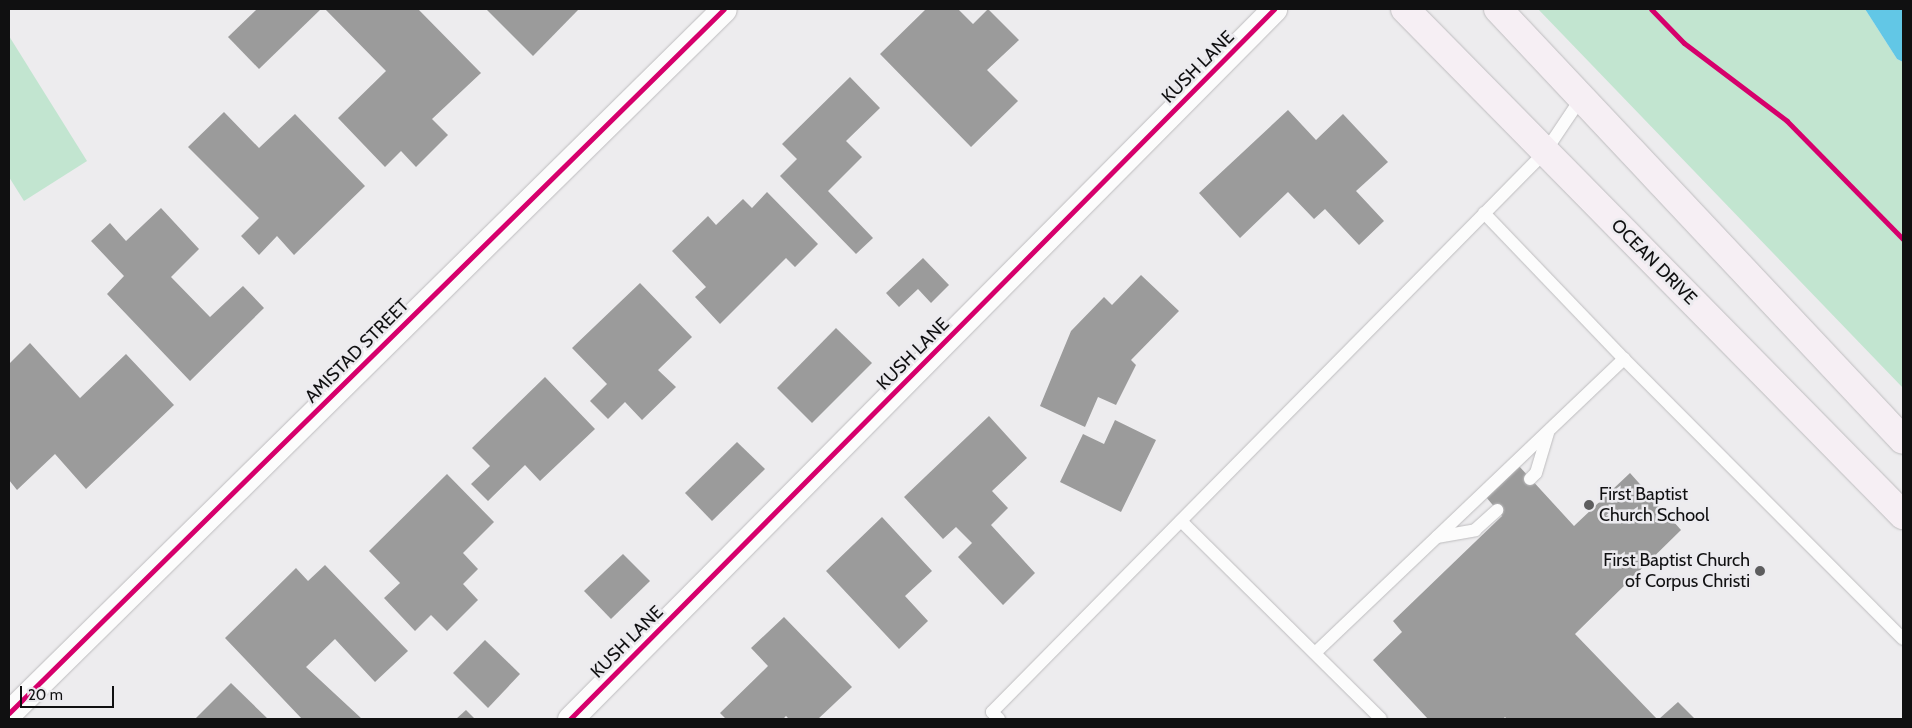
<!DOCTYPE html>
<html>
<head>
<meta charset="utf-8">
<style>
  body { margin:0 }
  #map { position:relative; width:1912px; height:728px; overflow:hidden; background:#edecee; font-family:Cabin,sans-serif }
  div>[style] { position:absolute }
  .green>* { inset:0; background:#c2e5d0 }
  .water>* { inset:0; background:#62c7e6 }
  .building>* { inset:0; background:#9b9b9b }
  .roads { filter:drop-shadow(0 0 1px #bdbcbe) drop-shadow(0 0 1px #bdbcbe) }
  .service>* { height:12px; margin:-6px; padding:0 6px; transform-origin:6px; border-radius:6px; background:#fcfcfc }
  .minor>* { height:25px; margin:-12.5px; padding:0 12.5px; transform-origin:12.5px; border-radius:12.5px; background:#fcfcfc }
  .primary>* { height:28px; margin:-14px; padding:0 14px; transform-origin:14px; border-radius:14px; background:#f6eff4 }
  .cycleway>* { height:5px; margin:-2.5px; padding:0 2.5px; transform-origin:2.5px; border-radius:2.5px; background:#d6006c }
  .dots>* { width:14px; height:14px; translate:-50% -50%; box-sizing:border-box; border:2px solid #ecebef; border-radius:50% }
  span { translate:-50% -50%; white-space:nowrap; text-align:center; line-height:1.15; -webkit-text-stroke:5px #ecebef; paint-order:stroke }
  .street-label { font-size:18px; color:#101011 }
  .poi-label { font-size:18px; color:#101011 }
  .left { translate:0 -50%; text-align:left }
  .right { translate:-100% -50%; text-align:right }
  .frame { position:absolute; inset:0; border:10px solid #101011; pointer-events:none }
  .scale { position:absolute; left:20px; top:686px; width:94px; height:22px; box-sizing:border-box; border:2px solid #101011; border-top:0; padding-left:6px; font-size:15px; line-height:18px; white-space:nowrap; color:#101011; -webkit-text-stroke:4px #ecebef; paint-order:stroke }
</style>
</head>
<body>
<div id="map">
  <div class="green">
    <div style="clip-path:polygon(1538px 9px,1865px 9px,1897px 59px,1903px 62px,1903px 388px)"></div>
    <div style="clip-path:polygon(9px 36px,87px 161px,24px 201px,9px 177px)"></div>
  </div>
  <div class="water">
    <div style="clip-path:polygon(1865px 9px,1903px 9px,1903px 62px,1897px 59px)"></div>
  </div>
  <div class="building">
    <div style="clip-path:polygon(257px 9px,321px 9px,259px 69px,228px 37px)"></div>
    <div style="clip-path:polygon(325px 9px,418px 9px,481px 73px,432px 119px,448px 135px,416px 167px,401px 151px,385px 167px,338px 118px,386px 71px)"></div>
    <div style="clip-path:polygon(486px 9px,579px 9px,533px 56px)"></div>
    <div style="clip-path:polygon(926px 9px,958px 9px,973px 24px,988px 9px,1019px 40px,987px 70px,1018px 101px,971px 147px,880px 54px)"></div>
    <div style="clip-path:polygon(850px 77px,880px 108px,846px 141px,862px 157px,828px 191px,873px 238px,856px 254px,780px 176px,797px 159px,782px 144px)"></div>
    <div style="clip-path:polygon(1288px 110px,1316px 140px,1343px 114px,1388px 162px,1356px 191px,1384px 221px,1359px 245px,1325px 209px,1314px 219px,1288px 192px,1240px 238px,1199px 193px)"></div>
    <div style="clip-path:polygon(224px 112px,259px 148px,295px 114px,365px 186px,294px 255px,277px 236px,259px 255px,241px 236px,259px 218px,188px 147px)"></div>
    <div style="clip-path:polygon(767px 192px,818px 244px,795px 267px,786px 258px,720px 324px,695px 297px,706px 287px,672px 251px,708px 216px,716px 225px,743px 199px,752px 208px)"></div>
    <div style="clip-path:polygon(161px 208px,199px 249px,171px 277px,210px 317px,243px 286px,264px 308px,190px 381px,107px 294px,124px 276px,91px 241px,110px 223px,126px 241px)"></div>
    <div style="clip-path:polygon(923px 258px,949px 285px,931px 303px,918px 289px,899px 307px,886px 293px)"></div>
    <div style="clip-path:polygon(1141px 275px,1179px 311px,1131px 360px,1136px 365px,1116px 405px,1098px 397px,1085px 427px,1040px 406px,1071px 331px,1104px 297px,1112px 305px)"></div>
    <div style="clip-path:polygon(640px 283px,692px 337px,658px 370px,676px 387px,642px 420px,625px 402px,608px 419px,590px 401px,607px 384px,572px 348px)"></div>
    <div style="clip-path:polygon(836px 328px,872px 363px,812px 423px,777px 388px)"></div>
    <div style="clip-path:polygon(30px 343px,80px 398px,126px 354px,174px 405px,86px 489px,55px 454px,17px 490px,9px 480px,9px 364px)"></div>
    <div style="clip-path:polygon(545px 377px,595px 429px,540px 481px,525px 465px,488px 501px,471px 484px,490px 466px,472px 448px)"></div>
    <div style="clip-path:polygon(989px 416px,1027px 458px,992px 491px,1008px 508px,991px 525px,1035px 573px,1003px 605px,958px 557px,972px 543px,956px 527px,943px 539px,904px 497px)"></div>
    <div style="clip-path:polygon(1115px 420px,1156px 440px,1121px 512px,1060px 482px,1083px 434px,1104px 444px)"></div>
    <div style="clip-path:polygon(737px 442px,765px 469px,712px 521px,685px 493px)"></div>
    <div style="clip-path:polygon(1519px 466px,1574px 526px,1630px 473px,1681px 530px,1575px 634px,1657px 719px,1507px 719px,1505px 717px,1503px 719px,1428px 719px,1373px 660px,1402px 632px,1393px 621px,1502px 516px,1486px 497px)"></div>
    <div style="clip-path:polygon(447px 474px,494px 522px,463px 553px,478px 569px,463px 584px,478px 600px,447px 631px,431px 615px,415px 631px,384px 598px,400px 583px,369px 551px)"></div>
    <div style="clip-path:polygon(882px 517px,932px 571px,905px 596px,928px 621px,899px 649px,826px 571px)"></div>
    <div style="clip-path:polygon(623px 554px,650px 581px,611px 619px,584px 591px)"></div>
    <div style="clip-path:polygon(325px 565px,408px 651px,375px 682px,335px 639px,306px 667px,362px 719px,302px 719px,225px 638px,296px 568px,308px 581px)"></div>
    <div style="clip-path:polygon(784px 617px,852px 687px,818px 719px,789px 719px,786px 716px,783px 719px,726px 719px,720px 713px,768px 666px,751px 648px)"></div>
    <div style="clip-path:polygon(485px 640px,520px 674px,488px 708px,453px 673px)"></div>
    <div style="clip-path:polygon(231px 683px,268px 719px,195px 719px)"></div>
    <div style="clip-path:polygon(1678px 702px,1695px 719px,1659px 719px)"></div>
    <div style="clip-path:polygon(466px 710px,475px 719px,456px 719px)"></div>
  </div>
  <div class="roads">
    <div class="service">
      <div style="left:1484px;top:213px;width:202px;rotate:46.2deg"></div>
      <div style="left:1624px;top:359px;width:395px;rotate:45.1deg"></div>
      <div style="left:1530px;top:479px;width:8px;rotate:-45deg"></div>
      <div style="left:1536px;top:473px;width:42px;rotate:-73.3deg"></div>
      <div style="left:1181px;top:521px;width:281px;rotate:44.7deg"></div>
      <div style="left:1437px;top:537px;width:39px;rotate:-10deg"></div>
      <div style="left:1475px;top:530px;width:30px;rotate:-42deg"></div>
      <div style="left:1315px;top:653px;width:427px;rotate:-43.6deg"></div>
      <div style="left:999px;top:719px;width:10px;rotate:-135deg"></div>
      <div style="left:992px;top:712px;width:787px;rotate:-45.36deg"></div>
      <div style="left:1545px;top:152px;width:66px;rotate:-56.1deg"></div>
    </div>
    <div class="minor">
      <div style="left:9px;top:713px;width:1003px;rotate:-44.56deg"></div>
      <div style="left:570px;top:719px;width:1000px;rotate:-45.24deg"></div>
    </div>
    <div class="primary">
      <div style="left:1405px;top:9px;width:710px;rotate:45.46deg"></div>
      <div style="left:1498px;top:9px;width:591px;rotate:46.78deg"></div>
    </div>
  </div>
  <div class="cycleway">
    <div style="left:1651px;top:9px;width:47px;rotate:45.9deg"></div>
    <div style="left:1684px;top:43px;width:129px;rotate:37.1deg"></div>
    <div style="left:1787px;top:121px;width:165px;rotate:45.5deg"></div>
    <div style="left:9px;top:713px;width:1003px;rotate:-44.56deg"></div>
    <div style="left:570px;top:719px;width:1000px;rotate:-45.24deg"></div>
  </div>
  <div class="dots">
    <div style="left:1589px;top:505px;background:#5d5d5e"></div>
    <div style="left:1760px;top:571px;background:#5d5d5e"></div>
  </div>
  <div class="street-label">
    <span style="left:1198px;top:67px;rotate:-45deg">KUSH LANE</span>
    <span style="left:1654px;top:262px;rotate:45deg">OCEAN DRIVE</span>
    <span style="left:357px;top:351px;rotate:-45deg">AMISTAD STREET</span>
    <span style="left:913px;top:354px;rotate:-45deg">KUSH LANE</span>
    <span style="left:627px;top:642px;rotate:-45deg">KUSH LANE</span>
  </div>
  <div class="poi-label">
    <span class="left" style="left:1599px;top:505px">First Baptist<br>Church School</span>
    <span class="right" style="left:1750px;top:571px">First Baptist Church<br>of Corpus Christi</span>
  </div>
  <div class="frame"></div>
  <div class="scale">20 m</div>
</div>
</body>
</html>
